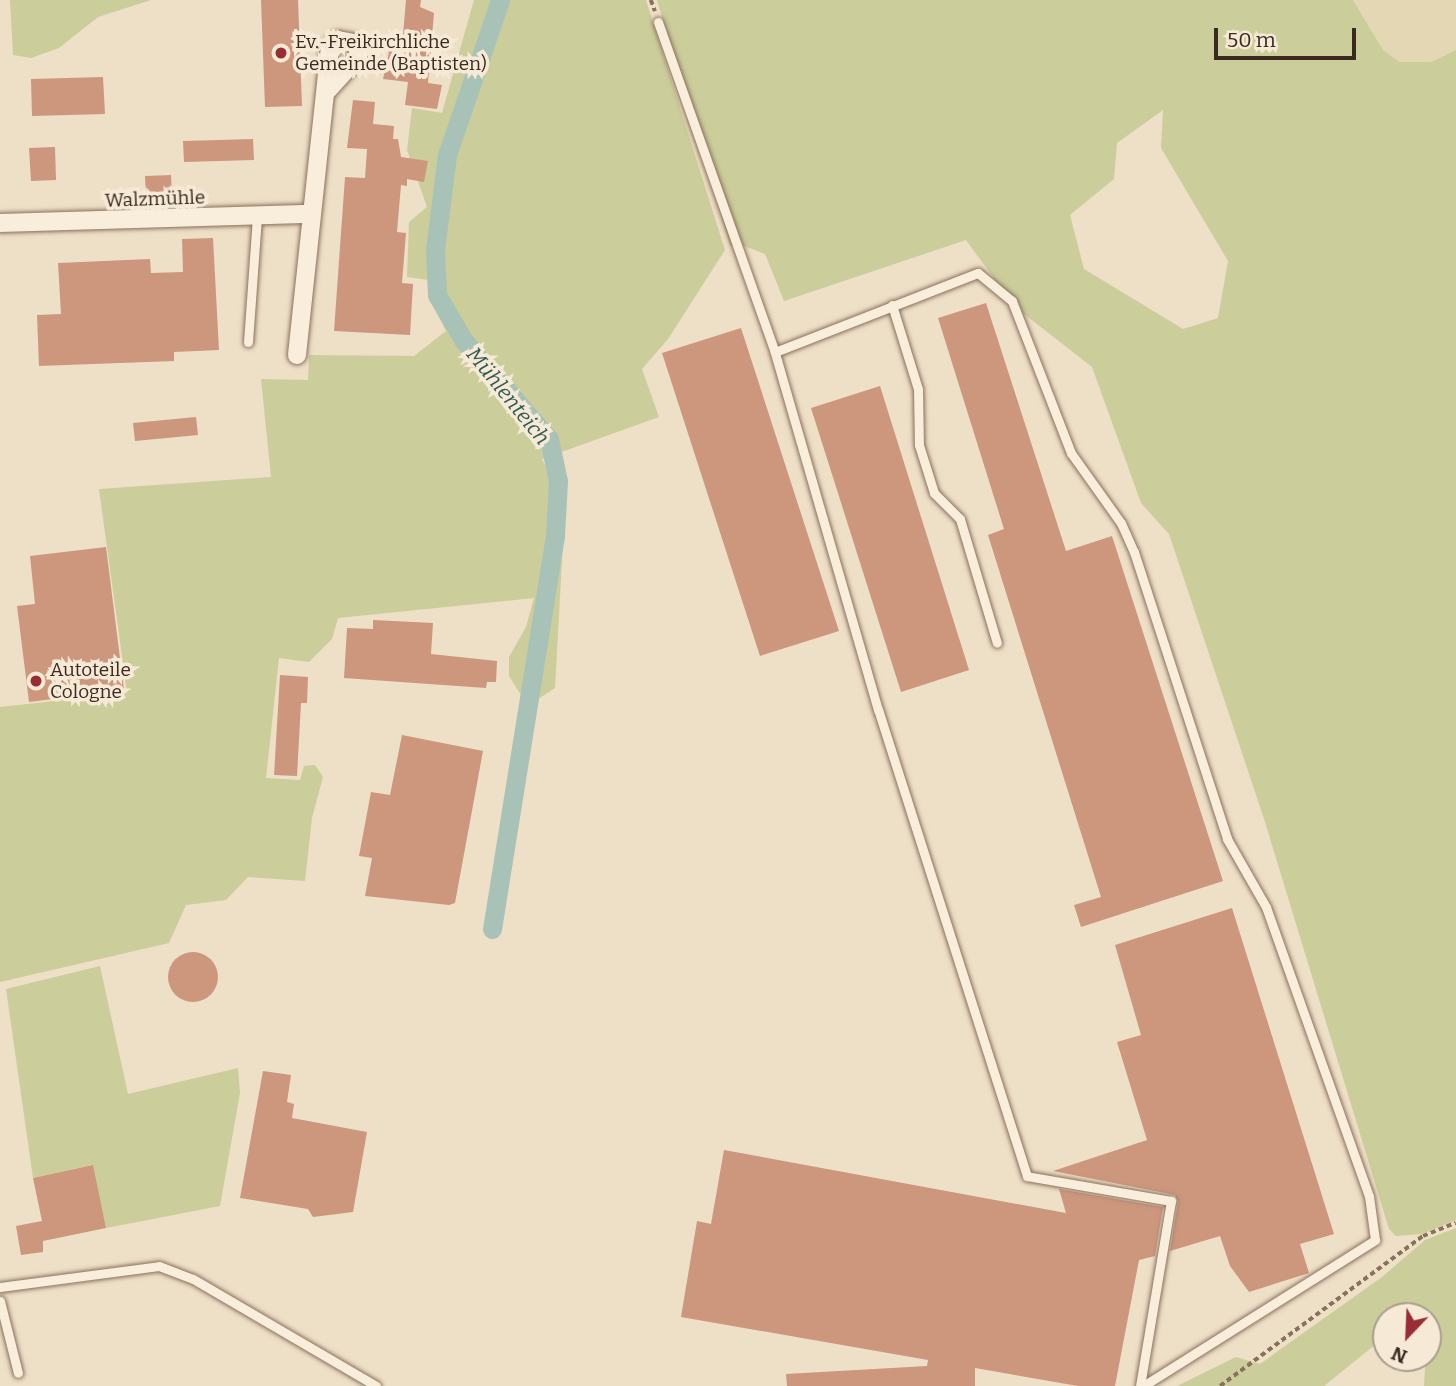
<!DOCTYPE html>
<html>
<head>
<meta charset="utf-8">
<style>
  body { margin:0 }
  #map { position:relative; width:1456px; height:1386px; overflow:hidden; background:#eedfc7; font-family:Bitter,serif }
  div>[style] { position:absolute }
  .farmland>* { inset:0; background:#e4d8b4 }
  .green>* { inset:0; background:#cbcd9b }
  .canal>* { height:19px; margin:-9.5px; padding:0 9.5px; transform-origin:9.5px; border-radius:9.5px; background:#a8c2b8 }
  .building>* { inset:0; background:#cc977d }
  .round { border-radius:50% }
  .path>* { height:3.5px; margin-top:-1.75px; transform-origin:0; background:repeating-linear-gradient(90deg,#8a715c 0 5px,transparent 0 8.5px) }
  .roads { filter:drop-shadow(0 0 2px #8a715c) drop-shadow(0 0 2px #8a715c) }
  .service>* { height:9px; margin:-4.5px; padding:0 4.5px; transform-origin:4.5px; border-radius:4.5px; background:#f9eddb }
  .minor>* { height:18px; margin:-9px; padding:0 9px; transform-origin:9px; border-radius:9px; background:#f9eddb }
  .dots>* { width:19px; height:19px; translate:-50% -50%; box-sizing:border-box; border:4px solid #f6ead7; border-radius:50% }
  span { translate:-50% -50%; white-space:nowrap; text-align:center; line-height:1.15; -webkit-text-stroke:7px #f6ead7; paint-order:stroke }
  .poi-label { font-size:19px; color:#3a2a20 }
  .left { translate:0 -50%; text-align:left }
  .street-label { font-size:19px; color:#3a2a20 }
  .water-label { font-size:21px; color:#2f5a54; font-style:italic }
  .north { position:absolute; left:1372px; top:1302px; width:70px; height:70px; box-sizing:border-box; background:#f6ead7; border:2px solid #ab9d8e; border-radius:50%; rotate:203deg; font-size:19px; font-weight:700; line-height:28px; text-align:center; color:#3a2a20 }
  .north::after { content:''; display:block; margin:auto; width:24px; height:32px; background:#992d36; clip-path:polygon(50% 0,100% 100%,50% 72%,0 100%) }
  .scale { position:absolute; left:1214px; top:28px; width:142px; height:32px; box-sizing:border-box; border:4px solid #3a2a20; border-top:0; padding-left:9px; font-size:21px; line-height:24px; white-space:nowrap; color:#3a2a20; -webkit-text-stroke:5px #f6ead7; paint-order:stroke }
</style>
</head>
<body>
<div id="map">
  <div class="farmland">
    <div style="clip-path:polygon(1353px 0,1456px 0,1456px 50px,1431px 62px,1400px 62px,1383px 50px)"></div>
  </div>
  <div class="green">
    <div style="clip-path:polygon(10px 0,151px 0,98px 17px,59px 48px,31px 58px,13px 55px)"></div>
    <div style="clip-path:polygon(474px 0,646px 0,725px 250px,668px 339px,642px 369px,659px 417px,542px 459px,565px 505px,555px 688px,535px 701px,519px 692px,509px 676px,509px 657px,526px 627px,534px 598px,338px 618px,332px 639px,309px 662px,279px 658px,266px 778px,300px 780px,304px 766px,315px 765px,323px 777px,312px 818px,305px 881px,248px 877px,226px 900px,186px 905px,169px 943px,0 982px,0 707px,127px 693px,99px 489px,271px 477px,261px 379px,308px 380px,309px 355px,414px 356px,446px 331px,430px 300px,429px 280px,407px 277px,409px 222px,427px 207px,407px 150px,412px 108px,442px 113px)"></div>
    <div style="clip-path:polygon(evenodd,657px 0,1353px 0,1383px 50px,1400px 62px,1431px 62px,1456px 50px,1456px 1220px,1422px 1234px,1396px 1236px,1389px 1229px,1265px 822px,1169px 534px,1141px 503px,1092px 367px,1015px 307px,966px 240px,784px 301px,765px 254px,739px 244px,730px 246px,657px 0,1163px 110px,1161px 148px,1228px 261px,1218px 318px,1183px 329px,1084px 269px,1070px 215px,1114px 179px,1117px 143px,1163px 110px)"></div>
    <div style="clip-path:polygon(100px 966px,128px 1094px,238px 1068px,240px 1093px,220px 1206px,106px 1228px,92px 1165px,33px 1178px,6px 989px)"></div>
    <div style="clip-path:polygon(1456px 1228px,1456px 1386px,1424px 1386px,1428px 1316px,1421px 1316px,1420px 1310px,1412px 1316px,1386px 1316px,1386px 1336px,1324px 1386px,1177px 1386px,1236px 1357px,1260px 1364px,1382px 1277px,1425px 1240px)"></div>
  </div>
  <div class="canal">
    <div style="left:492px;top:929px;width:399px;rotate:-80.9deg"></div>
    <div style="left:555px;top:535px;width:54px;rotate:-86.8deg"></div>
    <div style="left:558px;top:481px;width:43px;rotate:-102.1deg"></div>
    <div style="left:549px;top:439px;width:130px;rotate:-130.9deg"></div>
    <div style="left:464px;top:341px;width:53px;rotate:-120.4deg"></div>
    <div style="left:437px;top:295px;width:45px;rotate:-92.5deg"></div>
    <div style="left:435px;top:250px;width:96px;rotate:-82.8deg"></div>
    <div style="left:447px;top:155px;width:164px;rotate:-71.1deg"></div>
  </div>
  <div class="building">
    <div style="clip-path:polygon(261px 0,298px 0,302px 106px,265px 107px)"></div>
    <div style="clip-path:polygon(406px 0,421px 0,420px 7px,434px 13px,428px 83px,442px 85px,437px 109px,405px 105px,408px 82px,383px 79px,393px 34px,403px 35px)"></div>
    <div style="clip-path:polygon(103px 77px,105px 114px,32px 116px,31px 79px)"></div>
    <div style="clip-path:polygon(353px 100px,375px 102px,373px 124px,394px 126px,393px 139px,398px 139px,401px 157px,428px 161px,424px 182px,407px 179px,407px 186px,401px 185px,397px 232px,406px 233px,402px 283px,413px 284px,410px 335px,334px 331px,345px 177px,365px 178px,367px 149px,347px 148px)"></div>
    <div style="clip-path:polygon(253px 139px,254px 160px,184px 162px,183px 141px)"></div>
    <div style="clip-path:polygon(55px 147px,56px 180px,31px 181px,29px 148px)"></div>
    <div style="clip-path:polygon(171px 175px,172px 195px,146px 196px,145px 176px)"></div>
    <div style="clip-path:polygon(213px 238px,219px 350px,174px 352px,174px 361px,39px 366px,37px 315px,61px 314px,58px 263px,150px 259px,151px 273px,183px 272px,182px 239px)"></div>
    <div style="clip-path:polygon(986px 303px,1066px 551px,1112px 536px,1223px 881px,1081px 927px,1074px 905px,1101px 897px,988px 535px,1004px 529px,938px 318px)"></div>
    <div style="clip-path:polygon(741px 328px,839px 631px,760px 656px,662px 353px)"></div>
    <div style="clip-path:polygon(880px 386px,969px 670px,901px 692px,811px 408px)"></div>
    <div style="clip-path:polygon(196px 417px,198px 435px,135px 441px,133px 423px)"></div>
    <div style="clip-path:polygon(106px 547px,124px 690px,29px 702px,17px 606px,35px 604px,30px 556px)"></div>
    <div style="clip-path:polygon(373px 620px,433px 623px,431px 654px,497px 661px,496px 682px,487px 682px,486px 688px,344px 678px,347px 628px,373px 629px)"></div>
    <div style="clip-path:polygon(280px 675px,308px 677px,307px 703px,301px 703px,297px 776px,274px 775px)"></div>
    <div style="clip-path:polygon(402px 735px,483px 751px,455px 903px,449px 905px,365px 896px,372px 858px,359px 856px,371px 792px,390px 795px)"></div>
    <div style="clip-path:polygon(1232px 908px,1334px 1234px,1300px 1244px,1309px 1273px,1249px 1292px,1230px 1266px,1220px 1236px,1170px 1251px,1178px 1202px,1175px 1195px,1053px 1171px,1147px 1140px,1117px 1042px,1141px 1035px,1115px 945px)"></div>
    <div class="round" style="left:168px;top:952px;width:50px;height:50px"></div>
    <div style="clip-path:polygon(263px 1071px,291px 1075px,287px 1102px,294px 1104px,292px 1118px,367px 1132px,353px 1212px,313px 1217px,308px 1209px,240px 1198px)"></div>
    <div style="clip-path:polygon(724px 1150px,1066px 1213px,1059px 1189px,1163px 1207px,1155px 1256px,1139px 1260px,1115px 1386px,1078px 1386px,975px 1368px,975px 1386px,787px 1386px,786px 1374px,927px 1366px,928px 1360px,681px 1317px,697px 1221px,711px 1224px)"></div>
    <div style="clip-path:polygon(93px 1165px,106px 1228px,43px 1241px,43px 1252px,21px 1255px,16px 1226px,42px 1221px,33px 1178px)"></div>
  </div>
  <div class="path">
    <div style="left:651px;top:0;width:12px;rotate:70deg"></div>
    <div style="left:1220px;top:1386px;width:252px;rotate:-36.5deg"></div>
    <div style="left:1423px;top:1236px;width:35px;rotate:-22deg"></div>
  </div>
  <div class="roads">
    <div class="service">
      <div style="left:658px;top:22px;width:350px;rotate:70.5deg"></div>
      <div style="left:892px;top:305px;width:88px;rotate:72.8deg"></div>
      <div style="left:918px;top:389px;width:56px;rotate:89deg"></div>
      <div style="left:919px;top:445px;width:50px;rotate:72.6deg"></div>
      <div style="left:934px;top:493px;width:37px;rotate:45deg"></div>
      <div style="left:960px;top:519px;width:129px;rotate:73.4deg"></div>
      <div style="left:248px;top:342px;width:126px;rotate:-85.9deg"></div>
      <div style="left:0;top:1287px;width:160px;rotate:-7.5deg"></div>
      <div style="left:159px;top:1266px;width:36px;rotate:21deg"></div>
      <div style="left:193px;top:1279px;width:212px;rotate:30.3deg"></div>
      <div style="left:0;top:1301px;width:74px;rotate:76deg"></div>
      <div style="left:1140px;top:1386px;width:188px;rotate:-80.5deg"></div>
      <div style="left:1171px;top:1201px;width:146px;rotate:-170.2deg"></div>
      <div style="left:1027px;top:1176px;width:489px;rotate:-107.7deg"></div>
      <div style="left:878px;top:710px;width:373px;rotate:-106.1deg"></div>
      <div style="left:775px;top:352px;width:218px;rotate:-21.3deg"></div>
      <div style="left:978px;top:273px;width:44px;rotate:39.5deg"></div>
      <div style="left:1012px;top:301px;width:163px;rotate:68.8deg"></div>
      <div style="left:1071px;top:453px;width:86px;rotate:54.5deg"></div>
      <div style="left:1121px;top:523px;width:32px;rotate:66deg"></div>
      <div style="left:1134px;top:552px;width:302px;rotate:72deg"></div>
      <div style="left:1227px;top:839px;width:78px;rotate:60.2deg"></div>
      <div style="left:1266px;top:907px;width:307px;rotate:70.4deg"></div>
      <div style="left:1369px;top:1196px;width:44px;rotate:82.2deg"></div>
      <div style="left:1375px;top:1240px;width:274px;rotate:147.8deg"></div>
    </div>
    <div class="minor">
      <div style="left:0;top:223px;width:311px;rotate:-1.7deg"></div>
      <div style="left:297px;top:355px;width:309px;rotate:-83.9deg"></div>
      <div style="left:330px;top:48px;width:11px;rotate:-45deg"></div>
      <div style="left:338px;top:40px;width:20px;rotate:11deg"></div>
      <div style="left:358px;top:44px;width:13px;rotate:90deg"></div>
      <div style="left:358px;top:57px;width:47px;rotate:132.4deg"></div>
    </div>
  </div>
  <div class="dots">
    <div style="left:281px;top:53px;background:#992d36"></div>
    <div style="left:36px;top:681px;background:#992d36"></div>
  </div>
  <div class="poi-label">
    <span class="left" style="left:295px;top:53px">Ev.-Freikirchliche<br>Gemeinde (Baptisten)</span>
    <span class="left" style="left:50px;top:681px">Autoteile<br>Cologne</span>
  </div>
  <div class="street-label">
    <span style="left:155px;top:199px;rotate:-2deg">Walzmühle</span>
  </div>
  <div class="water-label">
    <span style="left:508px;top:396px;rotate:51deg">Mühlenteich</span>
  </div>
  <div class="north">N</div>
  <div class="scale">50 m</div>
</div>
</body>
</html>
